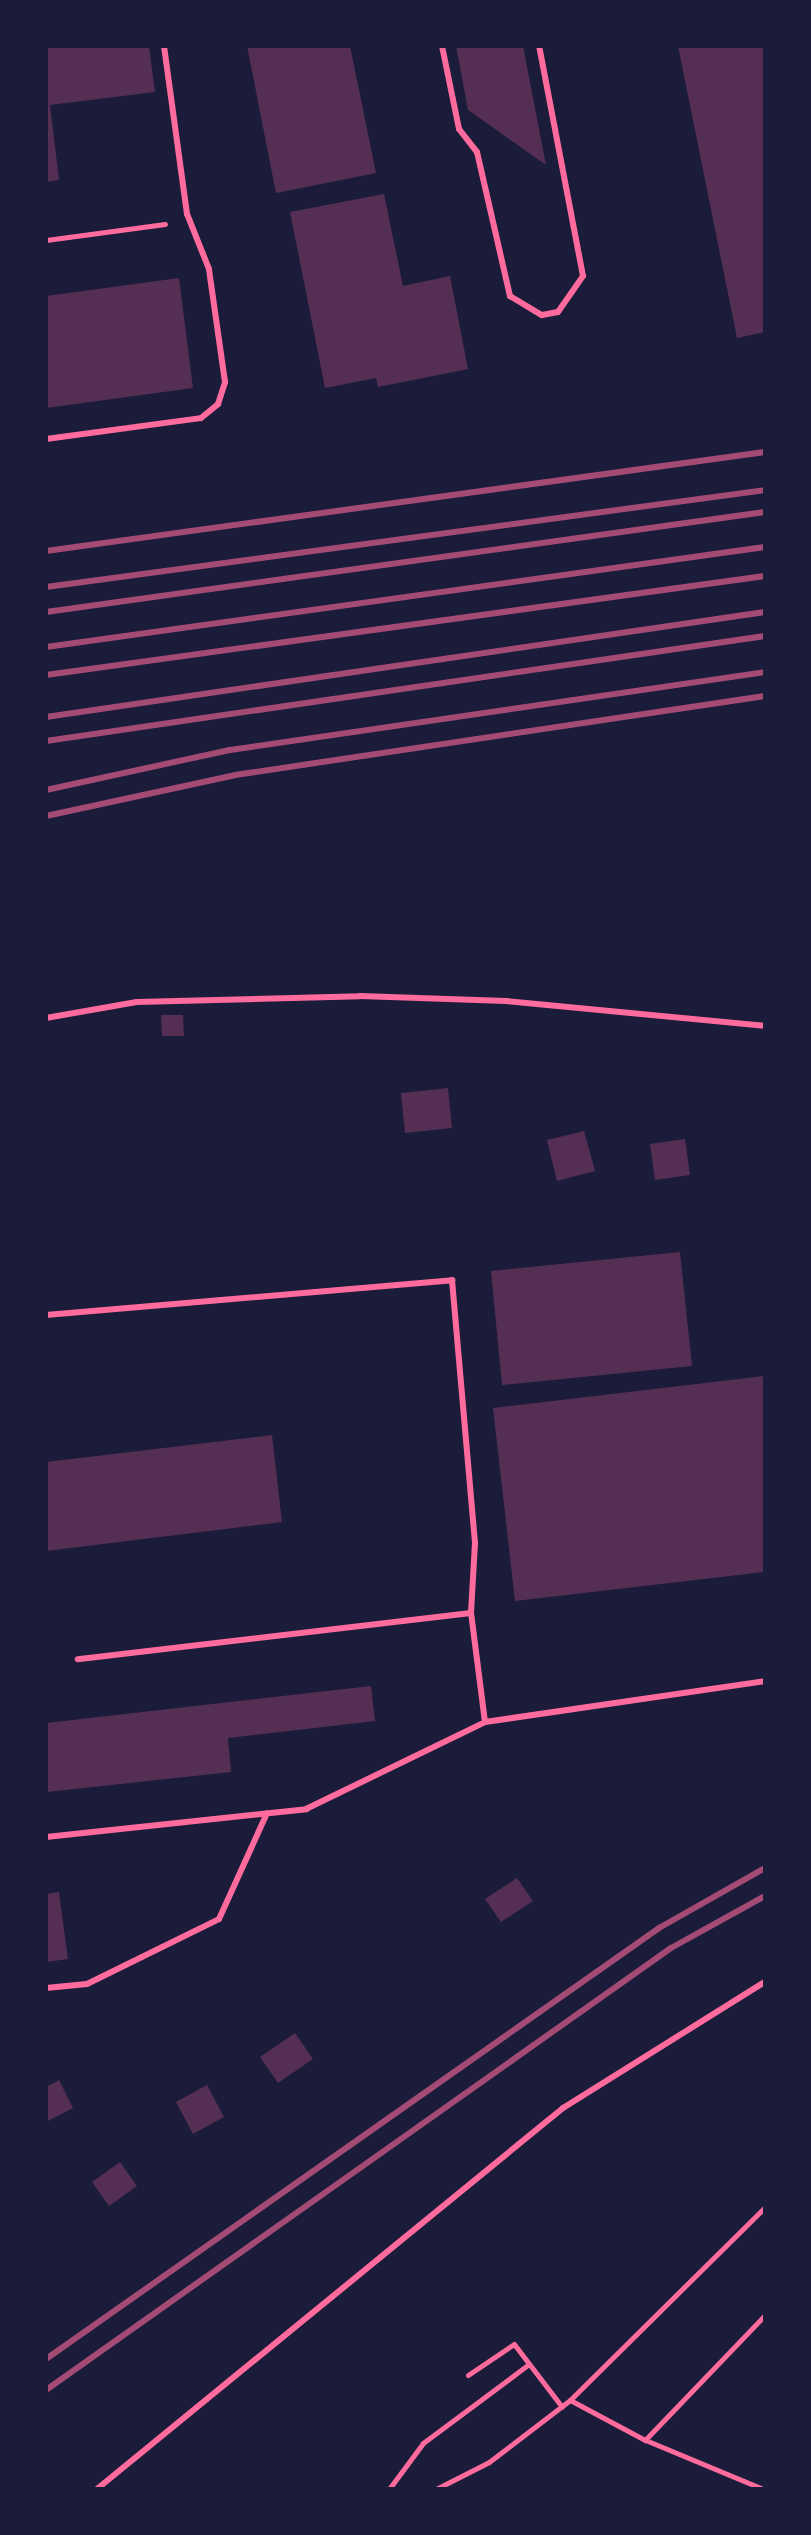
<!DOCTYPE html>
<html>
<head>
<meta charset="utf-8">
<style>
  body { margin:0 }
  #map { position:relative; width:811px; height:2535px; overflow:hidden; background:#1b1b3a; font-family:"PT Sans",sans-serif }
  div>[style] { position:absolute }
  .building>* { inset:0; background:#542f53 }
  .path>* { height:5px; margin:-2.5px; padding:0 2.5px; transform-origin:2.5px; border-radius:2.5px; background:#ff6b9d }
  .service>* { height:6px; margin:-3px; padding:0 3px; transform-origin:3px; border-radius:3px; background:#ff6b9d }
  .rail>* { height:6px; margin:-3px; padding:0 3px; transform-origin:3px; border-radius:3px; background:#a44b75 }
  span { translate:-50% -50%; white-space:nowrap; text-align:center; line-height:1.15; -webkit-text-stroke:8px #1b1b3a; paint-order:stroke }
  .frame { position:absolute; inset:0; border:48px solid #1b1b3a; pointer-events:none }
</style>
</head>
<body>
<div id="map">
  <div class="building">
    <div style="clip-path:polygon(46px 46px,149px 46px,155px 92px,50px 105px,59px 180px,46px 182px)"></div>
    <div style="clip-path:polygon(247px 46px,350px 46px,376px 173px,276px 193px)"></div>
    <div style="clip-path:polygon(456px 46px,523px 46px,546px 165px,468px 110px)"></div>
    <div style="clip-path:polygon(678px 46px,765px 46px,765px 332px,737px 338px)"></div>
    <div style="clip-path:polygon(384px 194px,403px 286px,450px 276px,468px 369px,378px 387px,376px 378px,325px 388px,290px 212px)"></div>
    <div style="clip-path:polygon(179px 278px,193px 388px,46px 408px,46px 296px)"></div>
    <div style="clip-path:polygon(161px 1015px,183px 1015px,184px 1036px,162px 1036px)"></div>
    <div style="clip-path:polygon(448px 1088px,452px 1128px,405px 1133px,401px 1093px)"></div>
    <div style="clip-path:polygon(584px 1131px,595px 1171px,557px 1181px,547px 1140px)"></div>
    <div style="clip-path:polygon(685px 1139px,690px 1175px,655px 1180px,650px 1144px)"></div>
    <div style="clip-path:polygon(680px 1252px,692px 1366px,502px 1385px,491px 1271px)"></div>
    <div style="clip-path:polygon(765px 1376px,765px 1572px,515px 1601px,493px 1408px)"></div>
    <div style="clip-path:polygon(272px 1435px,282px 1522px,46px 1551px,46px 1462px)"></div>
    <div style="clip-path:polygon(371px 1686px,375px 1721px,228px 1738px,231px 1772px,47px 1792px,46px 1723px)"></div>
    <div style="clip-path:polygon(517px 1878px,533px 1901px,501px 1922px,485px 1899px)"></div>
    <div style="clip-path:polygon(59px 1892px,68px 1959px,46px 1962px,46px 1894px)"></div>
    <div style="clip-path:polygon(295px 2033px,313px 2059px,278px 2083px,260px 2057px)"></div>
    <div style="clip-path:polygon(59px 2080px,73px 2108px,48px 2121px,46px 2087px)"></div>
    <div style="clip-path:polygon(207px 2085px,224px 2117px,193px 2134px,176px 2102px)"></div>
    <div style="clip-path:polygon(120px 2162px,137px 2186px,109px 2206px,92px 2182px)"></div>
  </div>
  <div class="path">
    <div style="left:46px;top:240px;width:120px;rotate:-7.7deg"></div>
    <div style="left:468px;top:2375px;width:55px;rotate:-34deg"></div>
    <div style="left:514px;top:2344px;width:79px;rotate:52.7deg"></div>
    <div style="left:570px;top:2400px;width:85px;rotate:28.1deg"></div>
    <div style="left:389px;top:2489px;width:57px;rotate:-53.5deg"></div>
    <div style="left:423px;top:2443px;width:132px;rotate:-36.7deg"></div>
    <div style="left:436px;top:2489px;width:59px;rotate:-27deg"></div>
    <div style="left:489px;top:2462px;width:102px;rotate:-37.4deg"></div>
    <div style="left:570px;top:2400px;width:274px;rotate:-44.7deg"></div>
    <div style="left:763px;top:2489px;width:128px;rotate:-157.4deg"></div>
    <div style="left:645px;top:2440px;width:173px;rotate:-46.2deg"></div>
  </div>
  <div class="service">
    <div style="left:442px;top:46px;width:85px;rotate:78.4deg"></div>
    <div style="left:459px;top:129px;width:29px;rotate:52deg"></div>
    <div style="left:477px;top:152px;width:148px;rotate:77.1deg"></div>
    <div style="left:510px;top:296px;width:37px;rotate:31deg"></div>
    <div style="left:542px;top:315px;width:16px;rotate:-11deg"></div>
    <div style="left:558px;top:312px;width:44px;rotate:-55.2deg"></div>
    <div style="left:583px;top:276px;width:234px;rotate:-100.8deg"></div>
    <div style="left:46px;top:439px;width:156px;rotate:-7.7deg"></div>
    <div style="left:201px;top:418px;width:22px;rotate:-39deg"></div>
    <div style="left:218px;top:404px;width:23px;rotate:-72deg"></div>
    <div style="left:225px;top:382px;width:114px;rotate:-98.1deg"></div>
    <div style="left:209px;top:269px;width:59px;rotate:-111.8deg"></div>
    <div style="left:187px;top:214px;width:170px;rotate:-97.8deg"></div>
    <div style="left:46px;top:1018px;width:92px;rotate:-10deg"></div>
    <div style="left:137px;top:1002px;width:223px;rotate:-1.5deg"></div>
    <div style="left:360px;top:996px;width:146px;rotate:2deg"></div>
    <div style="left:506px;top:1001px;width:260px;rotate:5.5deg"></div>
    <div style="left:46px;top:1315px;width:408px;rotate:-4.9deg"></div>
    <div style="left:452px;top:1280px;width:264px;rotate:85deg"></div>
    <div style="left:475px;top:1543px;width:70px;rotate:93.3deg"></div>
    <div style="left:485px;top:1722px;width:283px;rotate:-8.3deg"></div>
    <div style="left:46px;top:1837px;width:262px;rotate:-6.1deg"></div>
    <div style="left:306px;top:1809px;width:199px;rotate:-25.9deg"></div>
    <div style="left:485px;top:1722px;width:110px;rotate:-97.3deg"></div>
    <div style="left:471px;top:1613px;width:396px;rotate:173.3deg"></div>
    <div style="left:46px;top:1988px;width:41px;rotate:-5.6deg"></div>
    <div style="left:87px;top:1984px;width:147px;rotate:-26.2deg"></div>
    <div style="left:219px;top:1919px;width:116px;rotate:-65.6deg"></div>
    <div style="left:97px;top:2489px;width:602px;rotate:-39.27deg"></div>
    <div style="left:563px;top:2108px;width:238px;rotate:-32deg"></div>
  </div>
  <div class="rail">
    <div style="left:46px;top:551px;width:726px;rotate:-7.84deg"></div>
    <div style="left:46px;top:587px;width:726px;rotate:-7.68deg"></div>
    <div style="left:46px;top:612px;width:726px;rotate:-7.92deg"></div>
    <div style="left:46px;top:647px;width:726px;rotate:-7.92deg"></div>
    <div style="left:46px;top:675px;width:726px;rotate:-7.84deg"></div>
    <div style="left:46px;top:717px;width:727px;rotate:-8.31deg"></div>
    <div style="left:46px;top:741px;width:727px;rotate:-8.31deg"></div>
    <div style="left:46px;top:790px;width:188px;rotate:-12.3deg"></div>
    <div style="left:230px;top:750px;width:541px;rotate:-8.29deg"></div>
    <div style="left:46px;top:816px;width:193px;rotate:-12.2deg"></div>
    <div style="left:235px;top:775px;width:536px;rotate:-8.48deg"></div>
    <div style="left:46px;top:2359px;width:749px;rotate:-35.11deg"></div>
    <div style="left:659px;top:1928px;width:122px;rotate:-29.5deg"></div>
    <div style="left:46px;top:2390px;width:765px;rotate:-35.27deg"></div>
    <div style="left:671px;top:1948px;width:107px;rotate:-29deg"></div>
  </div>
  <div class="frame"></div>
</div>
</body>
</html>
